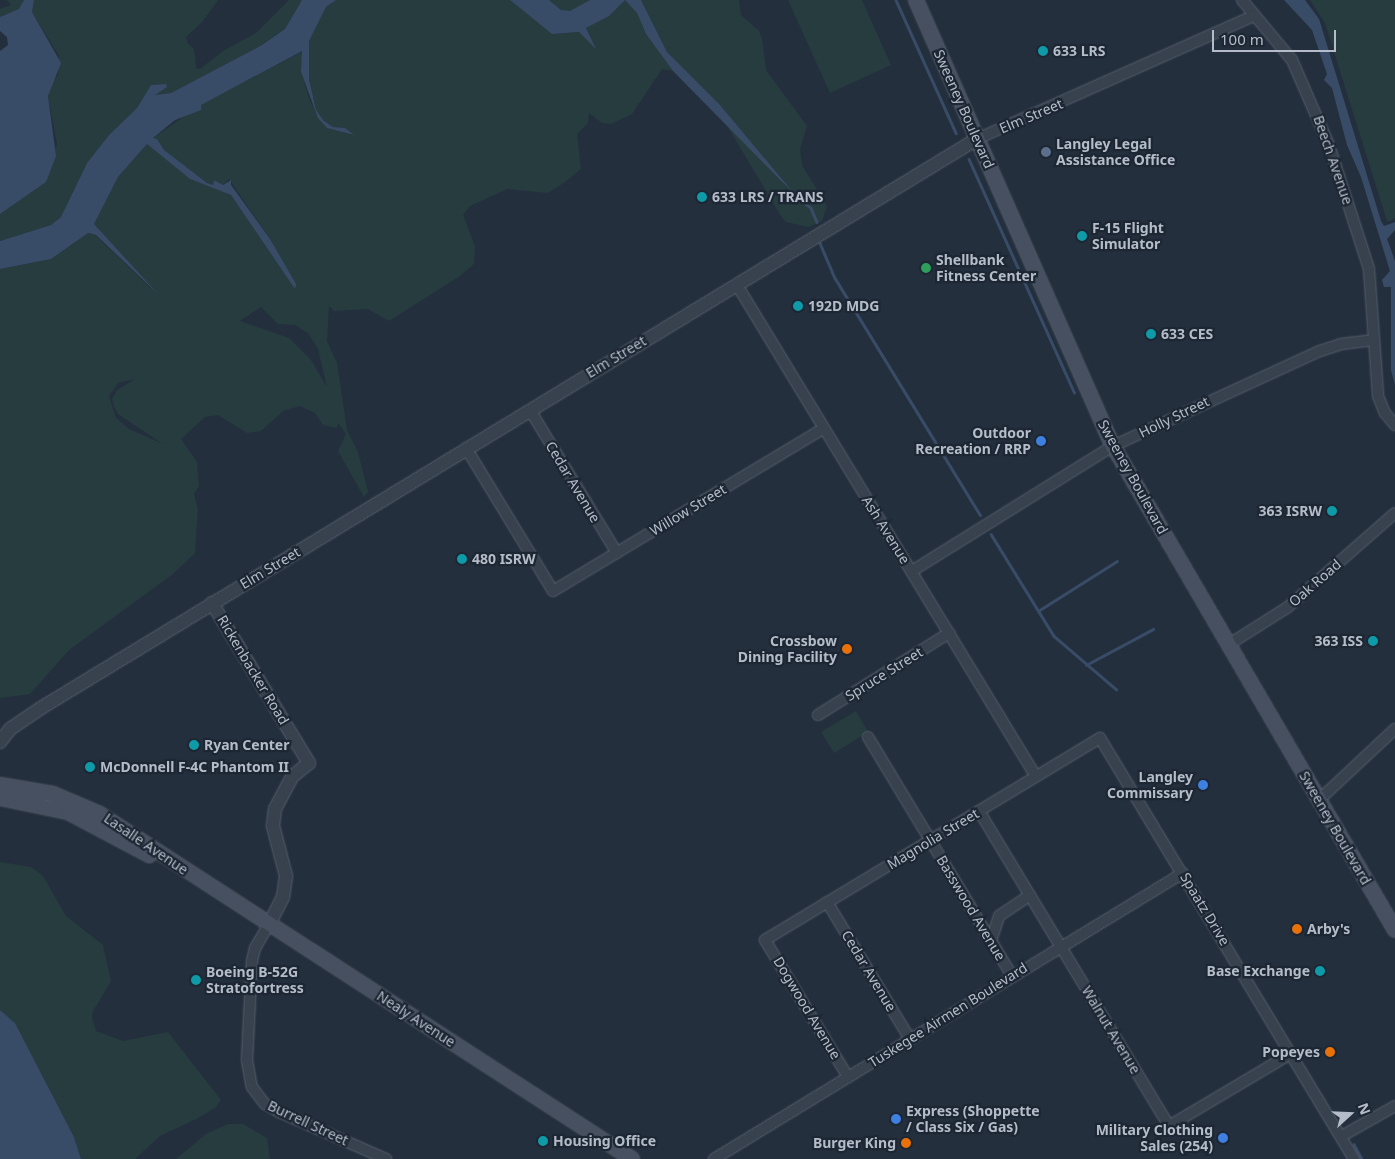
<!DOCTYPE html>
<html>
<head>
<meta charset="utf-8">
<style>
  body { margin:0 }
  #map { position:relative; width:1395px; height:1159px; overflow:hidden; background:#242f3e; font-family:"Noto Sans",sans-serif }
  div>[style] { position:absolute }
  .green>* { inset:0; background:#263c3f }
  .water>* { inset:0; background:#394c67 }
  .stream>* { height:2.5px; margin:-1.25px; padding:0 1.25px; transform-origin:1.25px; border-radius:1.25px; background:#394c67 }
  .roads { filter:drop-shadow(0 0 1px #565f6c) drop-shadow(0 0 1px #565f6c) }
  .minor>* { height:10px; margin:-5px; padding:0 5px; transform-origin:5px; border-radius:5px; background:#38414e }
  .tertiary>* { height:12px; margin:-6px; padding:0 6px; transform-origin:6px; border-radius:6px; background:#38414e }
  .secondary>* { height:14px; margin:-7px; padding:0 7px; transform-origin:7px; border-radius:7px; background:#465061 }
  .dots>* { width:14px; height:14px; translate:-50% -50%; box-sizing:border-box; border:2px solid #1d2633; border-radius:50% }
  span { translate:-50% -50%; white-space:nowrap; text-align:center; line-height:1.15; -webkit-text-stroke:4.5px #1d2633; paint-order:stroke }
  .poi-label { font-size:14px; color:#b4bcc9; font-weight:700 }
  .left { translate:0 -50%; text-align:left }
  .right { translate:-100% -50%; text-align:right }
  .street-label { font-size:14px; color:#b4bcc9 }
  .north { position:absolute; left:1325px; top:1089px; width:50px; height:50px; -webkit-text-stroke:4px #1d2633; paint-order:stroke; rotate:70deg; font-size:14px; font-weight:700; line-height:20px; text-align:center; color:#b4bcc9 }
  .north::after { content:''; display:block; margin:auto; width:18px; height:22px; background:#b4bcc9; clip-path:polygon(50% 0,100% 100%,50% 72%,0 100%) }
  .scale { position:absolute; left:1212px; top:30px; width:124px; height:22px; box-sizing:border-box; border:2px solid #b4bcc9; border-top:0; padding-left:6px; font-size:15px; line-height:18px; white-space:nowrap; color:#b4bcc9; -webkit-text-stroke:4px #1d2633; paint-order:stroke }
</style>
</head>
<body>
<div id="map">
  <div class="green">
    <div style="clip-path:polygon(7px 0,24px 0,20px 9px,0 17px,0 9px,11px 5px)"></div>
    <div style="clip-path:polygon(34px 0,218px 0,203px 21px,186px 37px,188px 44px,194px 49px,196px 68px,200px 69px,223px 51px,256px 33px,289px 0,302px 0,285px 29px,262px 45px,171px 93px,154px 95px,167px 87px,165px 84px,151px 85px,137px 108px,109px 135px,87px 163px,61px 217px,51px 225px,0 241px,0 214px,46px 182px,57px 144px,48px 96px,51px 84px,58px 75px,59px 56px,32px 12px)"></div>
    <div style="clip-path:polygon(evenodd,336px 0,510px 0,552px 34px,579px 32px,594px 46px,586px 28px,609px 16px,625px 0,637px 13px,646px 34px,673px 71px,662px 69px,632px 114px,611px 124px,602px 123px,589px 113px,588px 123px,577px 134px,581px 169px,565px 182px,548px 193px,507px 189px,470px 206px,463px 215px,475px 246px,474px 264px,460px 276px,389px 321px,368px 309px,334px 311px,329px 306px,327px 341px,337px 363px,347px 430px,358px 452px,368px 492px,364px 497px,338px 451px,346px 434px,338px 423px,337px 428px,323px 425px,315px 413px,300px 406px,283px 411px,261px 431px,247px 433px,218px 415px,205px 417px,181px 439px,197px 462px,199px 486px,194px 494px,198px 509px,195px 553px,173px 574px,69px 650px,30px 694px,0 698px,0 269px,51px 259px,88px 233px,95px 235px,156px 293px,94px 224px,118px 177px,147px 144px,190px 179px,231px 195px,295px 288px,270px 239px,229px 179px,223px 185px,214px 180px,213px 185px,207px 183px,163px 150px,157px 139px,152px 139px,200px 105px,303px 51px,301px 72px,310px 101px,327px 128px,353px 135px,345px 128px,333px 127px,324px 121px,316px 110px,309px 79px,309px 41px,326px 7px,336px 0,261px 307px,278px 324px,295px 325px,308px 333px,318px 349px,327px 387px,311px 360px,289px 338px,240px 321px,261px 307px,336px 0,135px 379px,117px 390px,112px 399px,114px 407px,118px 414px,163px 444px,129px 429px,116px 418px,109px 396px,118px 383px,135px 379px)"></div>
    <div style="clip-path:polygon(549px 0,590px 0,570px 12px,561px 10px)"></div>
    <div style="clip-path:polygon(641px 0,739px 0,741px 15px,759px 31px,762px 38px,766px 70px,807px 126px,800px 149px,802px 165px,827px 206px,822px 221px,809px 227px,786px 222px,781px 216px,723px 119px,794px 195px,720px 105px,667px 52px)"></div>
    <div style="clip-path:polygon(788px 0,862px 0,891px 65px,830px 93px)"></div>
    <div style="clip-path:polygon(1310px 0,1395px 0,1395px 218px,1391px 221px,1387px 221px,1325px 23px)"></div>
    <div style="clip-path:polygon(856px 711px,868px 732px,834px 753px,821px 732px)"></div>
    <div style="clip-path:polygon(0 862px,31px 867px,43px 876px,66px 916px,103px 945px,111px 981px,93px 1011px,92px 1018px,96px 1031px,123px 1041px,168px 1032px,221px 1100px,215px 1108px,196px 1119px,160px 1136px,135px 1159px,81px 1159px,74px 1137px,15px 1023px,0 1010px)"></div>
    <div style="clip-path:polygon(228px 1124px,243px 1124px,267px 1138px,270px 1159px,176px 1159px,206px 1134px)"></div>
  </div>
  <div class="water">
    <div style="clip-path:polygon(24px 0,34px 0,32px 12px,61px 63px,48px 96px,56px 156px,46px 182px,0 214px,0 51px,8px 45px,7px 37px,0 31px,0 17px,19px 9px)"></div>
    <div style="clip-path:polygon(302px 0,336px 0,326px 7px,309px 41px,309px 79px,316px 110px,324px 121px,333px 127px,345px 128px,354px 135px,327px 128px,318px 118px,301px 72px,302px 51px,201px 105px,201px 110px,175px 120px,153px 138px,157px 139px,164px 150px,207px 183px,213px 185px,214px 180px,223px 185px,231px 180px,231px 185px,270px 239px,296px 284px,295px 289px,231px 195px,190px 179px,147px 144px,118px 177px,94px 224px,158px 294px,96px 235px,88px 233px,51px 259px,0 269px,0 241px,51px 225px,61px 217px,87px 163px,109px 135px,137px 108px,151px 85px,166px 84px,167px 87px,155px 95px,171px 93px,262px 45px,285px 29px)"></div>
    <div style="clip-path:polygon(510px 0,549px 0,561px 10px,570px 11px,590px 0,641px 0,667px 52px,720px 105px,796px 196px,673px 71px,646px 34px,637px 13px,625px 0,609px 16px,586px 28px,596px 49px,579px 32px,552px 34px)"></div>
    <div style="clip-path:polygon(1284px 0,1305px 0,1319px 19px,1381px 221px,1384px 226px,1395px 222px,1395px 230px,1387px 239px,1395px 261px,1395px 385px,1391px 370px,1391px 287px,1384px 287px,1382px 280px,1390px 271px,1361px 177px,1347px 145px,1332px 88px,1324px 80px,1327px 74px,1312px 30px)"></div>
    <div style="clip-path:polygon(0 1010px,15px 1023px,74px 1137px,81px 1159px,0 1159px)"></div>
  </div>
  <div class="stream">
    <div style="left:896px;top:0;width:146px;rotate:65.7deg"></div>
    <div style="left:969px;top:159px;width:256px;rotate:65.7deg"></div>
    <div style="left:794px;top:195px;width:21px;rotate:37deg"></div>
    <div style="left:811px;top:208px;width:15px;rotate:67deg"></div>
    <div style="left:820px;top:243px;width:38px;rotate:67deg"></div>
    <div style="left:835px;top:278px;width:278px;rotate:58.5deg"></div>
    <div style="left:991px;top:534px;width:120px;rotate:58.3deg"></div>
    <div style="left:1054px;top:636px;width:82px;rotate:40.5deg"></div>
    <div style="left:1038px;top:611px;width:93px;rotate:-32.3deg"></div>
    <div style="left:1086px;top:665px;width:76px;rotate:-28.2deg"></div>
    <div style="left:1354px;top:1144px;width:17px;rotate:62deg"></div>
  </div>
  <div class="roads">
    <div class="minor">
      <div style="left:1242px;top:0;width:78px;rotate:50.2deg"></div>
      <div style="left:1292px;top:60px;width:93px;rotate:66.5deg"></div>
      <div style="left:1329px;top:145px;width:130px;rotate:72.1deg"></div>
      <div style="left:1369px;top:269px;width:127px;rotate:85.9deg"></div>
      <div style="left:1378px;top:396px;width:18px;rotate:68deg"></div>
      <div style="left:1385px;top:413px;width:16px;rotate:50deg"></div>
      <div style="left:977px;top:139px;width:304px;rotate:-24deg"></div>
      <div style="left:737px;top:285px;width:574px;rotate:58.69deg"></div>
      <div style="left:530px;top:410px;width:167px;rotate:58.7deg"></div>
      <div style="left:466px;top:448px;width:167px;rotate:58.7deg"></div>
      <div style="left:553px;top:591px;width:315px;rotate:-31deg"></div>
      <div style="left:912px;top:571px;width:237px;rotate:-31.9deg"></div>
      <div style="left:1113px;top:446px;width:228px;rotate:-24.7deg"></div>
      <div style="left:1320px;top:351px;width:22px;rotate:-18deg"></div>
      <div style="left:1341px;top:344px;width:32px;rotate:-7deg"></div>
      <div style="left:1228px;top:645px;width:71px;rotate:-32.3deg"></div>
      <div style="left:1288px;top:607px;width:142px;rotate:-41.3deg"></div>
      <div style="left:818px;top:715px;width:155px;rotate:-32deg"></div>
      <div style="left:868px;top:737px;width:279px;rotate:58.9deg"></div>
      <div style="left:1319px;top:800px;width:104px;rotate:-43.1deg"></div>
      <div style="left:979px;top:811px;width:368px;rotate:58.9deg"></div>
      <div style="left:1169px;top:1126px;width:143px;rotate:-30.7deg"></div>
      <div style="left:827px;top:902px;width:160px;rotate:58.8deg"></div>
      <div style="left:269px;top:924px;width:28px;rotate:120deg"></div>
      <div style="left:255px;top:948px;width:13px;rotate:103deg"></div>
      <div style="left:252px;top:961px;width:99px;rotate:92.9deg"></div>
      <div style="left:247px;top:1060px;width:27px;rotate:80deg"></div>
      <div style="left:252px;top:1087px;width:21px;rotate:53deg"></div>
      <div style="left:265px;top:1104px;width:16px;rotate:30deg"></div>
      <div style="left:279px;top:1112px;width:117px;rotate:23.7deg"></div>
      <div style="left:991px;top:941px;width:26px;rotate:-72deg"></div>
      <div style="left:999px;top:916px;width:37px;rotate:-34deg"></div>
      <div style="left:848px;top:1077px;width:160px;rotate:-121.2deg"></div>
      <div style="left:765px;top:940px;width:391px;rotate:-31.1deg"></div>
      <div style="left:1100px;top:738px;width:492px;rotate:58.9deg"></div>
      <div style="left:1342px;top:1136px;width:61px;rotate:-29.5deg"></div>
      <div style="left:714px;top:1159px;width:549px;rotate:-31.38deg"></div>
    </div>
    <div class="tertiary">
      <div style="left:212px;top:603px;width:187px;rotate:58.8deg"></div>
      <div style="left:309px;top:763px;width:22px;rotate:141deg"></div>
      <div style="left:292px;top:777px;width:36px;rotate:118deg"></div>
      <div style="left:275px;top:809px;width:17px;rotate:97deg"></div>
      <div style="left:273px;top:826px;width:52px;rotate:75.4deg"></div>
      <div style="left:286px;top:876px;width:21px;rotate:98deg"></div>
      <div style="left:283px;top:897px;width:30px;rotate:117deg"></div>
      <div style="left:0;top:742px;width:16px;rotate:-52deg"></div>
      <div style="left:10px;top:729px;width:37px;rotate:-34deg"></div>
      <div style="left:41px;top:708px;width:1095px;rotate:-31.3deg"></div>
    </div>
    <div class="secondary">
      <div style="left:916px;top:0;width:488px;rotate:66.2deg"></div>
      <div style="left:1113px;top:446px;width:560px;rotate:59.77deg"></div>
      <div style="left:0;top:785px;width:54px;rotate:9.6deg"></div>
      <div style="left:53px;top:794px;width:51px;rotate:23.1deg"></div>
      <div style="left:100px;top:814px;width:634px;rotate:32.96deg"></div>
      <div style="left:0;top:798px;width:69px;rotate:11.6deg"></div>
      <div style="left:68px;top:812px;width:92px;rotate:28deg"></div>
    </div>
  </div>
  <div class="dots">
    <div style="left:1043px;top:51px;background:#0f9aa8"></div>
    <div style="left:1046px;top:152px;background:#5c6f8a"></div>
    <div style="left:702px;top:197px;background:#0f9aa8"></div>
    <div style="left:1082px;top:236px;background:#0f9aa8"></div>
    <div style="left:926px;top:268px;background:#2e9e5b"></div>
    <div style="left:798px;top:306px;background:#0f9aa8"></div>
    <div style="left:1151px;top:334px;background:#0f9aa8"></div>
    <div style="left:1041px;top:441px;background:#3f7fe0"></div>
    <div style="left:1332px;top:511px;background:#0f9aa8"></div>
    <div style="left:462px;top:559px;background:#0f9aa8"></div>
    <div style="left:1373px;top:641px;background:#0f9aa8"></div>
    <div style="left:847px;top:649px;background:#e8710a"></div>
    <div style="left:194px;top:745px;background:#0f9aa8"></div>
    <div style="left:90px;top:767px;background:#0f9aa8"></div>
    <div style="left:1203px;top:785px;background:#3f7fe0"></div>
    <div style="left:1297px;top:929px;background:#e8710a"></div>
    <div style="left:1320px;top:971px;background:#0f9aa8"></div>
    <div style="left:196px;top:980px;background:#0f9aa8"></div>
    <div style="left:1330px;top:1052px;background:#e8710a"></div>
    <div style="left:896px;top:1119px;background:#3f7fe0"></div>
    <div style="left:1223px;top:1138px;background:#3f7fe0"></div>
    <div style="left:543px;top:1141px;background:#0f9aa8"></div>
    <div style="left:906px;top:1143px;background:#e8710a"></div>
  </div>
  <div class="poi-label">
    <span class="left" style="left:1053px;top:51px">633 LRS</span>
    <span class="left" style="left:1056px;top:152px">Langley Legal<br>Assistance Office</span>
    <span class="left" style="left:712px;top:197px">633 LRS / TRANS</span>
    <span class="left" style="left:1092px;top:236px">F-15 Flight<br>Simulator</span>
    <span class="left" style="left:936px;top:268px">Shellbank<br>Fitness Center</span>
    <span class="left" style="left:808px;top:306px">192D MDG</span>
    <span class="left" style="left:1161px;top:334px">633 CES</span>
    <span class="right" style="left:1031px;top:441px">Outdoor<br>Recreation / RRP</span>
    <span class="right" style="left:1322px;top:511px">363 ISRW</span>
    <span class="left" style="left:472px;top:559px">480 ISRW</span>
    <span class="right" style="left:837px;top:649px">Crossbow<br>Dining Facility</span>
    <span class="right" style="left:1363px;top:641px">363 ISS</span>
    <span class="left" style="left:204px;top:745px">Ryan Center</span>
    <span class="left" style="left:100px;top:767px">McDonnell F-4C Phantom II</span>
    <span class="right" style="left:1193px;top:785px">Langley<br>Commissary</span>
    <span class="left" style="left:1307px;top:929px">Arby's</span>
    <span class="right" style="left:1310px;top:971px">Base Exchange</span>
    <span class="left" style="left:206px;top:980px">Boeing B-52G<br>Stratofortress</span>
    <span class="right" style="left:1320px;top:1052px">Popeyes</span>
    <span class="left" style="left:906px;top:1119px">Express (Shoppette<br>/ Class Six / Gas)</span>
    <span class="right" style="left:1213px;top:1138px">Military Clothing<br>Sales (254)</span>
    <span class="left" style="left:553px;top:1141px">Housing Office</span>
    <span class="right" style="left:896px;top:1143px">Burger King</span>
  </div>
  <div class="street-label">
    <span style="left:964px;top:109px;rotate:66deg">Sweeney Boulevard</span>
    <span style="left:1031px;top:116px;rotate:-23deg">Elm Street</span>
    <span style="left:1333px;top:160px;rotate:71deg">Beech Avenue</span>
    <span style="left:616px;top:357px;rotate:-31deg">Elm Street</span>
    <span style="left:1174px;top:417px;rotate:-26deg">Holly Street</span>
    <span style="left:1133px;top:477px;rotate:61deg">Sweeney Boulevard</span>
    <span style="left:573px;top:482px;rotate:59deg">Cedar Avenue</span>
    <span style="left:688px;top:510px;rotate:-31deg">Willow Street</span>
    <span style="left:886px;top:530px;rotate:58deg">Ash Avenue</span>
    <span style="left:270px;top:568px;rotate:-31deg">Elm Street</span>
    <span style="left:1315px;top:583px;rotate:-41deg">Oak Road</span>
    <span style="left:253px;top:670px;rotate:59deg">Rickenbacker Road</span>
    <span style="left:884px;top:674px;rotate:-32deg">Spruce Street</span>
    <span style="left:1335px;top:828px;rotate:60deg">Sweeney Boulevard</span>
    <span style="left:933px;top:839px;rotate:-31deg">Magnolia Street</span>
    <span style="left:146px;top:844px;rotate:34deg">Lasalle Avenue</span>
    <span style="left:971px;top:908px;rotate:59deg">Basswood Avenue</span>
    <span style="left:1205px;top:909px;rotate:59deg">Spaatz Drive</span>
    <span style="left:869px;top:971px;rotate:59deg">Cedar Avenue</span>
    <span style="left:807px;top:1008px;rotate:59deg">Dogwood Avenue</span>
    <span style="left:948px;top:1015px;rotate:-32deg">Tuskegee Airmen Boulevard</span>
    <span style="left:416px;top:1019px;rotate:33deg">Nealy Avenue</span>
    <span style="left:1111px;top:1030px;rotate:59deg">Walnut Avenue</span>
    <span style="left:308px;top:1123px;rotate:25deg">Burrell Street</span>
  </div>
  <div class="north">N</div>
  <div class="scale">100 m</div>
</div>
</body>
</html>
